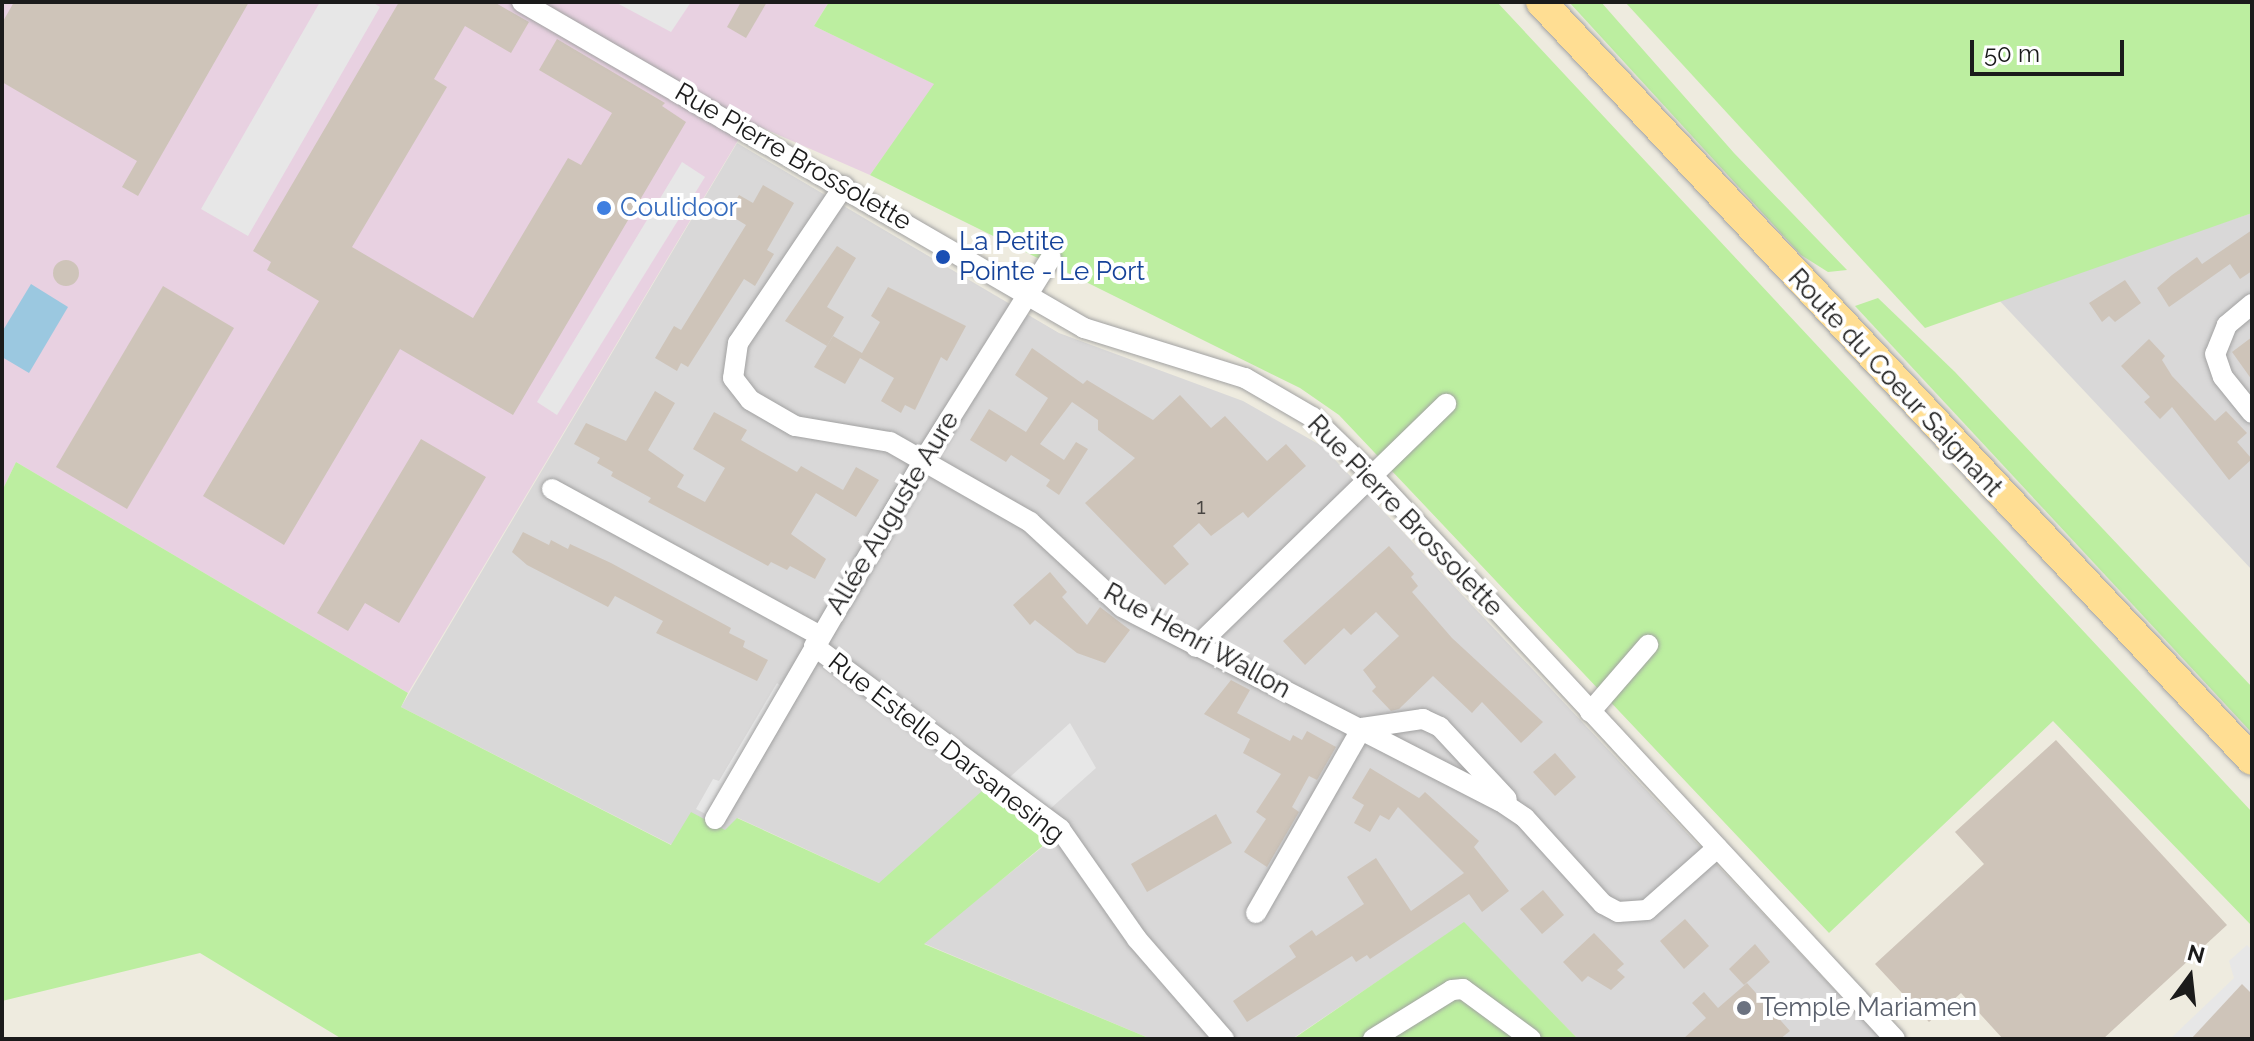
<!DOCTYPE html>
<html>
<head>
<meta charset="utf-8">
<style>
  body { margin:0 }
  #map { position:relative; width:2254px; height:1041px; overflow:hidden; background:#eeebdf; font-family:Raleway,sans-serif }
  div>[style] { position:absolute }
  .residential>* { inset:0; background:#d9d8d8 }
  .industrial>* { inset:0; background:#e8d1e1 }
  .grass>* { inset:0; background:#bceea0 }
  .parking>* { inset:0; background:#e7e7e7 }
  .water>* { inset:0; background:#9bc8e0 }
  .building>* { inset:0; background:#cec4b9 }
  .round { border-radius:50% }
  .roads { filter:drop-shadow(0 0 2px #a2a2a2) drop-shadow(0 0 2px #a2a2a2) }
  .street>* { height:20px; margin:-10px; padding:0 10px; transform-origin:10px; border-radius:10px; background:#fff }
  .primary>* { height:30px; margin:-15px; padding:0 15px; transform-origin:15px; border-radius:15px; background:#ffde93 }
  .dots>* { width:22px; height:22px; translate:-50% -50%; box-sizing:border-box; border:4px solid #fff; border-radius:50% }
  span { translate:-50% -50%; white-space:nowrap; text-align:center; line-height:1.15; -webkit-text-stroke:8px #fff; paint-order:stroke }
  .number-label { font-size:22px; color:#484542 }
  .number-label span { -webkit-text-stroke-width:0 }
  .street-label { font-size:26px; color:#1b1b1b }
  .shop-label { font-size:26px; color:#366cbe }
  .left { translate:0 -50%; text-align:left }
  .transit-label { font-size:26px; color:#164399 }
  .worship-label { font-size:26px; color:#5b616d }
  .frame { position:absolute; inset:0; border:4px solid #1b1b1b; pointer-events:none }
  .north { position:absolute; left:2150px; top:937px; width:80px; height:80px; -webkit-text-stroke:6px #fff; paint-order:stroke; rotate:15deg; font-size:22px; font-weight:700; line-height:32px; text-align:center; color:#1b1b1b }
  .north::after { content:''; display:block; margin:auto; width:28px; height:36px; background:#1b1b1b; clip-path:polygon(50% 0,100% 100%,50% 72%,0 100%) }
  .scale { position:absolute; left:1970px; top:40px; width:154px; height:36px; box-sizing:border-box; border:4px solid #1b1b1b; border-top:0; padding-left:10px; font-size:24px; line-height:28px; white-space:nowrap; color:#1b1b1b; -webkit-text-stroke:6px #fff; paint-order:stroke }
</style>
</head>
<body>
<div id="map">
  <div class="residential">
    <div style="clip-path:polygon(737px 143px,1059px 333px,1243px 401px,1322px 446px,1881px 1039px,1578px 1039px,1464px 923px,1292px 1039px,1151px 1039px,923px 943px,1051px 840px,879px 883px,738px 818px,726px 830px,672px 845px,401px 707px)"></div>
    <div style="clip-path:polygon(2252px 213px,2252px 570px,1997px 298px)"></div>
  </div>
  <div class="industrial">
    <div style="clip-path:polygon(2px 2px,829px 2px,814px 26px,935px 84px,870px 175px,749px 122px,408px 693px,16px 462px,2px 491px)"></div>
  </div>
  <div class="grass">
    <div style="clip-path:polygon(829px 2px,1497px 2px,2252px 812px,2252px 926px,2053px 721px,1829px 933px,1339px 415px,1300px 388px,870px 175px,934px 84px,814px 26px)"></div>
    <div style="clip-path:polygon(1569px 2px,1601px 2px,1734px 153px,1847px 270px,1828px 272px,1801px 255px)"></div>
    <div style="clip-path:polygon(1625px 2px,2252px 2px,2252px 213px,1925px 328px)"></div>
    <div style="clip-path:polygon(1878px 298px,1955px 372px,2252px 687px,2252px 733px,1855px 306px)"></div>
    <div style="clip-path:polygon(16px 462px,408px 693px,401px 707px,671px 845px,691px 812px,725px 830px,737px 818px,879px 883px,982px 791px,1051px 839px,924px 944px,1151px 1039px,342px 1039px,200px 953px,2px 1001px,2px 491px)"></div>
    <div style="clip-path:polygon(1464px 922px,1578px 1039px,1293px 1039px)"></div>
  </div>
  <div class="parking">
    <div style="clip-path:polygon(320px 2px,372px 2px,380px 7px,248px 236px,201px 209px)"></div>
    <div style="clip-path:polygon(615px 2px,691px 2px,671px 32px)"></div>
    <div style="clip-path:polygon(682px 162px,705px 177px,557px 415px,537px 402px)"></div>
    <div style="clip-path:polygon(777px 683px,788px 690px,715px 819px,696px 809px,713px 779px,719px 781px)"></div>
    <div style="clip-path:polygon(1070px 723px,1096px 768px,1050px 809px,1010px 777px)"></div>
    <div style="clip-path:polygon(2247px 945px,2252px 950px,2252px 1039px,2170px 1039px,2234px 978px,2229px 961px)"></div>
  </div>
  <div class="water">
    <div style="clip-path:polygon(31px 284px,68px 307px,29px 373px,2px 357px,2px 332px)"></div>
  </div>
  <div class="building">
    <div style="clip-path:polygon(14px 2px,249px 2px,138px 196px,122px 187px,137px 161px,2px 82px,2px 23px)"></div>
    <div style="clip-path:polygon(399px 2px,494px 2px,529px 22px,511px 53px,465px 26px,434px 79px,447px 87px,352px 247px,473px 318px,568px 158px,581px 165px,612px 113px,539px 70px,557px 39px,665px 103px,662px 106px,686px 122px,513px 415px,400px 349px,284px 545px,203px 496px,319px 301px,267px 270px,271px 262px,253px 251px)"></div>
    <div style="clip-path:polygon(741px 2px,767px 2px,746px 38px,727px 27px)"></div>
    <div style="clip-path:polygon(763px 185px,794px 203px,767px 250px,774px 254px,755px 286px,744px 279px,688px 367px,681px 363px,677px 371px,655px 358px,674px 326px,681px 330px,746px 225px,728px 214px,739px 195px,753px 203px)"></div>
    <div style="clip-path:polygon(2252px 230px,2252px 271px,2240px 279px,2230px 264px,2169px 307px,2157px 288px,2172px 275px,2197px 257px,2202px 264px)"></div>
    <div style="clip-path:polygon(837px 246px,856px 258px,827px 307px,844px 317px,827px 346px,785px 321px)"></div>
    <div class="round" style="left:53px;top:260px;width:26px;height:26px"></div>
    <div style="clip-path:polygon(2125px 280px,2141px 303px,2115px 322px,2109px 316px,2102px 322px,2089px 303px)"></div>
    <div style="clip-path:polygon(163px 286px,234px 328px,127px 509px,56px 467px)"></div>
    <div style="clip-path:polygon(888px 287px,966px 326px,947px 361px,941px 357px,915px 410px,905px 405px,901px 413px,881px 401px,894px 378px,860px 358px,845px 384px,814px 367px,833px 336px,862px 353px,880px 322px,871px 316px)"></div>
    <div style="clip-path:polygon(2252px 337px,2252px 380px,2232px 352px)"></div>
    <div style="clip-path:polygon(2149px 339px,2165px 356px,2162px 360px,2172px 376px,2215px 421px,2226px 411px,2247px 433px,2237px 442px,2252px 459px,2229px 480px,2172px 407px,2160px 419px,2144px 402px,2150px 397px,2121px 366px)"></div>
    <div style="clip-path:polygon(1032px 348px,1083px 384px,1087px 380px,1153px 420px,1180px 395px,1211px 428px,1225px 416px,1267px 461px,1286px 444px,1306px 466px,1248px 518px,1243px 512px,1211px 536px,1199px 523px,1173px 546px,1189px 564px,1165px 585px,1085px 503px,1135px 458px,1098px 430px,1098px 420px,1072px 402px,1040px 444px,1064px 460px,1076px 442px,1088px 449px,1059px 495px,1046px 486px,1050px 480px,1011px 455px,1006px 462px,970px 440px,989px 409px,1026px 432px,1048px 398px,1015px 375px)"></div>
    <div style="clip-path:polygon(655px 391px,675px 403px,648px 450px,684px 475px,677px 487px,705px 502px,725px 468px,693px 449px,714px 412px,747px 430px,741px 440px,797px 472px,801px 466px,843px 490px,856px 467px,879px 480px,856px 517px,816px 493px,791px 534px,826px 559px,815px 579px,790px 566px,787px 570px,771px 562px,768px 566px,648px 502px,651px 498px,611px 476px,613px 472px,597px 463px,600px 458px,574px 444px,586px 423px,626px 441px)"></div>
    <div style="clip-path:polygon(421px 439px,486px 477px,399px 623px,365px 603px,348px 631px,317px 613px)"></div>
    <div style="clip-path:polygon(523px 532px,549px 545px,551px 540px,568px 549px,570px 544px,611px 563px,731px 628px,729px 633px,745px 641px,743px 647px,768px 660px,757px 681px,656px 633px,663px 621px,615px 596px,608px 607px,527px 565px,512px 552px)"></div>
    <div style="clip-path:polygon(1389px 546px,1414px 574px,1411px 577px,1418px 586px,1412px 592px,1452px 638px,1543px 722px,1521px 743px,1482px 702px,1472px 713px,1433px 676px,1399px 709px,1391px 711px,1372px 691px,1376px 687px,1363px 670px,1399px 636px,1376px 612px,1351px 635px,1344px 628px,1305px 665px,1283px 641px)"></div>
    <div style="clip-path:polygon(1050px 572px,1067px 592px,1062px 597px,1087px 625px,1100px 607px,1130px 630px,1105px 663px,1077px 653px,1035px 620px,1030px 625px,1013px 605px)"></div>
    <div style="clip-path:polygon(1231px 680px,1250px 690px,1237px 713px,1290px 741px,1293px 735px,1302px 740px,1307px 731px,1336px 747px,1317px 780px,1309px 776px,1292px 807px,1299px 812px,1267px 867px,1244px 852px,1266px 819px,1256px 812px,1281px 774px,1243px 753px,1250px 739px,1204px 714px)"></div>
    <div style="clip-path:polygon(2056px 740px,2227px 925px,2103px 1039px,2003px 1039px,1961px 993px,1929px 1022px,1875px 964px,1984px 864px,1955px 832px)"></div>
    <div style="clip-path:polygon(1555px 753px,1576px 777px,1555px 796px,1533px 772px)"></div>
    <div style="clip-path:polygon(1370px 768px,1419px 798px,1425px 792px,1479px 841px,1474px 847px,1509px 891px,1482px 912px,1469px 894px,1370px 959px,1367px 955px,1356px 962px,1352px 956px,1247px 1022px,1233px 1001px,1296px 957px,1289px 946px,1312px 930px,1316px 936px,1364px 904px,1347px 877px,1376px 858px,1411px 911px,1464px 873px,1398px 807px,1389px 820px,1380px 815px,1370px 832px,1354px 823px,1364px 805px,1352px 798px)"></div>
    <div style="clip-path:polygon(1216px 814px,1232px 843px,1147px 892px,1131px 864px)"></div>
    <div style="clip-path:polygon(1543px 890px,1564px 915px,1542px 934px,1520px 909px)"></div>
    <div style="clip-path:polygon(1685px 919px,1709px 946px,1684px 969px,1660px 941px)"></div>
    <div style="clip-path:polygon(1594px 933px,1624px 964px,1617px 970px,1625px 977px,1611px 990px,1588px 976px,1582px 982px,1563px 962px)"></div>
    <div style="clip-path:polygon(1755px 944px,1770px 962px,1744px 985px,1729px 969px)"></div>
    <div style="clip-path:polygon(1747px 983px,1790px 1031px,1780px 1039px,1683px 1039px,1706px 1018px,1692px 1003px,1704px 992px,1718px 1008px)"></div>
    <div style="clip-path:polygon(2242px 984px,2252px 994px,2252px 1039px,2191px 1039px)"></div>
  </div>
  <div class="roads">
    <div class="street">
      <div style="left:522px;top:2px;width:650px;rotate:30.12deg"></div>
      <div style="left:1084px;top:328px;width:169px;rotate:17.3deg"></div>
      <div style="left:1245px;top:378px;width:78px;rotate:30.2deg"></div>
      <div style="left:1312px;top:417px;width:83px;rotate:44deg"></div>
      <div style="left:1372px;top:475px;width:769px;rotate:47.16deg"></div>
      <div style="left:844px;top:186px;width:189px;rotate:124deg"></div>
      <div style="left:738px;top:343px;width:35px;rotate:98deg"></div>
      <div style="left:733px;top:378px;width:28px;rotate:52deg"></div>
      <div style="left:750px;top:400px;width:52px;rotate:30deg"></div>
      <div style="left:795px;top:426px;width:96px;rotate:9.6deg"></div>
      <div style="left:890px;top:442px;width:161px;rotate:29.7deg"></div>
      <div style="left:1030px;top:522px;width:125px;rotate:42.7deg"></div>
      <div style="left:1122px;top:607px;width:425px;rotate:27.2deg"></div>
      <div style="left:1500px;top:801px;width:30px;rotate:34deg"></div>
      <div style="left:1525px;top:818px;width:116px;rotate:47.8deg"></div>
      <div style="left:1603px;top:904px;width:17px;rotate:28deg"></div>
      <div style="left:1618px;top:912px;width:29px;rotate:-4deg"></div>
      <div style="left:1647px;top:910px;width:94px;rotate:-41.5deg"></div>
      <div style="left:2252px;top:304px;width:33px;rotate:140deg"></div>
      <div style="left:2227px;top:325px;width:31px;rotate:112deg"></div>
      <div style="left:2215px;top:354px;width:24px;rotate:71deg"></div>
      <div style="left:2223px;top:377px;width:46px;rotate:51.1deg"></div>
      <div style="left:552px;top:489px;width:306px;rotate:28.7deg"></div>
      <div style="left:814px;top:646px;width:307px;rotate:36.6deg"></div>
      <div style="left:1060px;top:829px;width:134px;rotate:55deg"></div>
      <div style="left:1137px;top:939px;width:133px;rotate:49deg"></div>
      <div style="left:1196px;top:647px;width:349px;rotate:-44.2deg"></div>
      <div style="left:1590px;top:712px;width:89px;rotate:-49.1deg"></div>
      <div style="left:715px;top:819px;width:414px;rotate:-59.8deg"></div>
      <div style="left:923px;top:461px;width:240px;rotate:-57.8deg"></div>
      <div style="left:1256px;top:913px;width:213px;rotate:-60.2deg"></div>
      <div style="left:1362px;top:728px;width:62px;rotate:-8.4deg"></div>
      <div style="left:1423px;top:719px;width:19px;rotate:25deg"></div>
      <div style="left:1440px;top:727px;width:98px;rotate:47.1deg"></div>
      <div style="left:1373px;top:1039px;width:93px;rotate:-31.8deg"></div>
      <div style="left:1452px;top:990px;width:11px;rotate:-5deg"></div>
      <div style="left:1463px;top:989px;width:84px;rotate:36.3deg"></div>
    </div>
    <div class="primary">
      <div style="left:1541px;top:2px;width:1039px;rotate:46.83deg"></div>
    </div>
  </div>
  <div class="dots">
    <div style="left:604px;top:208px;background:#3f7fe0"></div>
    <div style="left:943px;top:257px;background:#1a4fb4"></div>
    <div style="left:1744px;top:1008px;background:#6b7280"></div>
  </div>
  <div class="number-label">
    <span style="left:1201px;top:507px">1</span>
  </div>
  <div class="street-label">
    <span style="left:793px;top:157px;rotate:30deg">Rue Pierre Brossolette</span>
    <span style="left:1895px;top:383px;rotate:47deg">Route du Coeur Saignant</span>
    <span style="left:893px;top:513px;rotate:-59deg">Allée Auguste Aure</span>
    <span style="left:1405px;top:516px;rotate:46deg">Rue Pierre Brossolette</span>
    <span style="left:1197px;top:641px;rotate:29deg">Rue Henri Wallon</span>
    <span style="left:946px;top:748px;rotate:38deg">Rue Estelle Darsanesing</span>
  </div>
  <div class="shop-label">
    <span class="left" style="left:620px;top:208px">Coulidoor</span>
  </div>
  <div class="transit-label">
    <span class="left" style="left:959px;top:257px">La Petite<br>Pointe - Le Port</span>
  </div>
  <div class="worship-label">
    <span class="left" style="left:1760px;top:1008px">Temple Mariamen</span>
  </div>
  <div class="frame"></div>
  <div class="north">N</div>
  <div class="scale">50 m</div>
</div>
</body>
</html>
